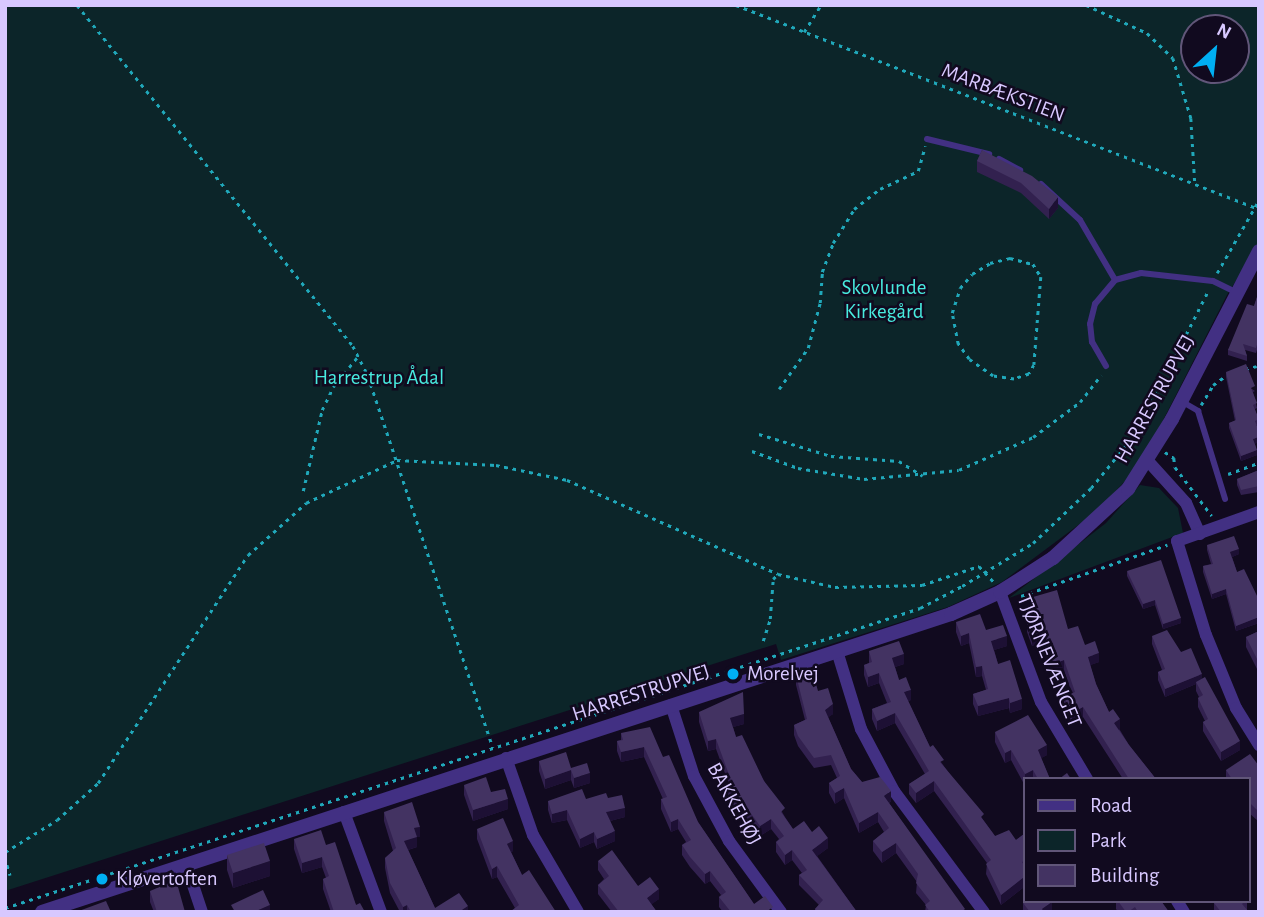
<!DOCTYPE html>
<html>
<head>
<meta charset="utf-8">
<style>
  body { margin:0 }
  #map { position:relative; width:1264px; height:917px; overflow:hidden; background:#110a1f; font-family:"Alegreya Sans",sans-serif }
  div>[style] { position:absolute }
  .green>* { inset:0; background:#0c2529 }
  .path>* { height:2.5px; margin-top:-1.25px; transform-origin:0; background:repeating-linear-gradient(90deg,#20a8ba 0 3.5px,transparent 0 8.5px) }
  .service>* { height:6px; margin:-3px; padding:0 3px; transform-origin:3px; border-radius:3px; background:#423083 }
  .minor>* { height:12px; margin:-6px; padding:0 6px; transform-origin:6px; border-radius:6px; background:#423083 }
  .tertiary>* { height:14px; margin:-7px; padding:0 7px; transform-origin:7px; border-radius:7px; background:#423083 }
  .wall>* { inset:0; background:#32214f }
  .shaded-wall>* { inset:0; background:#1d1034 }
  .building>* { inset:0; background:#433362 }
  .dots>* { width:19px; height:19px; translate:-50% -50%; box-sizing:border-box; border:4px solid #110a1f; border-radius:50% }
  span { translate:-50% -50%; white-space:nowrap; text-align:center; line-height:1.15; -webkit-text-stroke:5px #110a1f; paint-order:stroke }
  .street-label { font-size:21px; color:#d8c8ff }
  .park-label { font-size:21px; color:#48ebdf }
  .poi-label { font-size:21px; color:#d8c8ff }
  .left { translate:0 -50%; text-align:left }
  .frame { position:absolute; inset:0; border:7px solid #d8c8ff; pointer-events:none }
  .legend { position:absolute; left:1023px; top:777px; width:228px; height:126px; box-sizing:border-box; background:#110a1f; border:2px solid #615679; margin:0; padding:9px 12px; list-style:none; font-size:21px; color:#d8c8ff }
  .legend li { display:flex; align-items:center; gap:14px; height:35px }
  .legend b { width:35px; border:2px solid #615679 }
  .north { position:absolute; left:1180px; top:14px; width:70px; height:70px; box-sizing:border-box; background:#110a1f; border:2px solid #615679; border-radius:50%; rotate:27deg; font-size:19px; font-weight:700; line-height:28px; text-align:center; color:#d8c8ff }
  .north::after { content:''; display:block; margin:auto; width:24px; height:32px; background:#00aff3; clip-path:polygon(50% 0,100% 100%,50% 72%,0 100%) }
</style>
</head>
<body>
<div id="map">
  <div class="green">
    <div style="clip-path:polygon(evenodd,5px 5px,1259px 5px,1259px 244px,1227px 295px,1155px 436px,1126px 480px,1097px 511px,1002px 582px,948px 607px,781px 660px,776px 644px,5px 891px,5px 5px,1194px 28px,1236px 28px,1236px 70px,1194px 70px,1194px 28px)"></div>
    <div style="clip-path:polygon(1140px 485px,1159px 488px,1178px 508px,1183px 533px,1009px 598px,1106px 523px)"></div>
  </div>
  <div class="path">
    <div style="left:77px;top:5px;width:439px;rotate:51deg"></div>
    <div style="left:353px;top:346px;width:34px;rotate:63deg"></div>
    <div style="left:368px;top:376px;width:392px;rotate:71.4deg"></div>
    <div style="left:736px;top:5px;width:561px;rotate:21.31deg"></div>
    <div style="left:1086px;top:5px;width:67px;rotate:24.7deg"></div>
    <div style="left:1147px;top:33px;width:36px;rotate:44deg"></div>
    <div style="left:1173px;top:58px;width:63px;rotate:73.3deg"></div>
    <div style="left:1191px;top:118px;width:66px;rotate:86.5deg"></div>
    <div style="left:804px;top:32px;width:32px;rotate:-58deg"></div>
    <div style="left:1010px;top:258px;width:24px;rotate:15deg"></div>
    <div style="left:1033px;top:264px;width:15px;rotate:58deg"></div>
    <div style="left:1041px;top:277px;width:88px;rotate:94.5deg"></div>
    <div style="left:1034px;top:365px;width:10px;rotate:119deg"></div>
    <div style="left:1029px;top:374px;width:16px;rotate:162deg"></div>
    <div style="left:1014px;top:379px;width:21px;rotate:-172deg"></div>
    <div style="left:993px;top:376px;width:29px;rotate:-145deg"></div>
    <div style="left:969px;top:359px;width:19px;rotate:-126deg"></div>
    <div style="left:958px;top:344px;width:32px;rotate:-101deg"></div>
    <div style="left:952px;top:313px;width:26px;rotate:-72deg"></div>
    <div style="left:960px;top:288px;width:18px;rotate:-49deg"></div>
    <div style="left:972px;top:274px;width:21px;rotate:-31deg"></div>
    <div style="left:990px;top:263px;width:21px;rotate:-14deg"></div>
    <div style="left:1217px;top:273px;width:84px;rotate:-60.1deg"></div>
    <div style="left:1259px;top:362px;width:16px;rotate:90deg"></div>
    <div style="left:1245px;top:369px;width:12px;rotate:-14deg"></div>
    <div style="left:779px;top:389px;width:50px;rotate:-54.7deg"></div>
    <div style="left:808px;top:348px;width:47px;rotate:-75.1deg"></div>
    <div style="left:820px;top:303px;width:31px;rotate:-86deg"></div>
    <div style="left:822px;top:272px;width:31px;rotate:-69deg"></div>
    <div style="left:833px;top:243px;width:40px;rotate:-58deg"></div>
    <div style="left:854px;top:209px;width:33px;rotate:-38deg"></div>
    <div style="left:880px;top:189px;width:42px;rotate:-25.3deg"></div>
    <div style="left:918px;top:171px;width:26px;rotate:-74deg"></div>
    <div style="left:1201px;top:405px;width:23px;rotate:-59deg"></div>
    <div style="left:1213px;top:385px;width:19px;rotate:-36deg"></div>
    <div style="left:759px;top:434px;width:75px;rotate:17deg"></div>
    <div style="left:831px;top:456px;width:68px;rotate:4.2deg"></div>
    <div style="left:899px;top:461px;width:28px;rotate:32deg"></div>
    <div style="left:752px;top:451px;width:49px;rotate:20.3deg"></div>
    <div style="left:798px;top:468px;width:67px;rotate:9.5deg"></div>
    <div style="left:864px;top:479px;width:95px;rotate:-5.4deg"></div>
    <div style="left:959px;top:470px;width:81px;rotate:-24deg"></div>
    <div style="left:1033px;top:437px;width:59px;rotate:-36.7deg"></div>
    <div style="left:1080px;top:402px;width:34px;rotate:-52deg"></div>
    <div style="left:1165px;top:452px;width:11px;rotate:34deg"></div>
    <div style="left:1174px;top:458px;width:9px;rotate:84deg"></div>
    <div style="left:1175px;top:467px;width:61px;rotate:52.9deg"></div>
    <div style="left:1228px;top:474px;width:33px;rotate:-20deg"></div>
    <div style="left:303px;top:491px;width:83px;rotate:-76.8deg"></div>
    <div style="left:322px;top:410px;width:25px;rotate:-64deg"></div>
    <div style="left:333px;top:387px;width:40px;rotate:-51deg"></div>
    <div style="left:1021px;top:596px;width:155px;rotate:-19.3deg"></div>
    <div style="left:763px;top:641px;width:23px;rotate:-72deg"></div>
    <div style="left:770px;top:619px;width:40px;rotate:-85.7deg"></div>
    <div style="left:773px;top:579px;width:7px;rotate:-45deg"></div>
    <div style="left:5px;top:852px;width:61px;rotate:-31.6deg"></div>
    <div style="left:57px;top:820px;width:55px;rotate:-42.1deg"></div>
    <div style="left:98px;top:783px;width:273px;rotate:-56.7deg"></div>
    <div style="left:248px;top:555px;width:78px;rotate:-41.9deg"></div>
    <div style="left:306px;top:503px;width:101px;rotate:-25.3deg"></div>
    <div style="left:397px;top:460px;width:99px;rotate:2.9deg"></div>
    <div style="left:496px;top:465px;width:73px;rotate:11.9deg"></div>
    <div style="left:567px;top:480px;width:231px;rotate:24deg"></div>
    <div style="left:778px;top:574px;width:58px;rotate:12.8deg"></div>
    <div style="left:835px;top:587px;width:87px;rotate:-1.3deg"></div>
    <div style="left:922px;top:585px;width:60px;rotate:-18.4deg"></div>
    <div style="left:979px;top:566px;width:21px;rotate:47deg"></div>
    <div style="left:5px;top:857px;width:19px;rotate:74deg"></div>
    <div style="left:5px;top:908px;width:963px;rotate:-18.15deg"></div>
    <div style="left:920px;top:608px;width:47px;rotate:-27.6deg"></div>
    <div style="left:962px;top:586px;width:83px;rotate:-31.2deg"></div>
    <div style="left:1033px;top:543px;width:80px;rotate:-43.5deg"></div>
    <div style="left:1091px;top:488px;width:71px;rotate:-50.7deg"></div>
    <div style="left:1136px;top:433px;width:161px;rotate:-63.1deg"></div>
  </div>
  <div class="service">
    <div style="left:927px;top:139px;width:64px;rotate:13.6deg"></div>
    <div style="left:999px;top:159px;width:24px;rotate:28deg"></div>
    <div style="left:1041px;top:184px;width:53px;rotate:42.7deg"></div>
    <div style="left:1080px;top:220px;width:69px;rotate:59.7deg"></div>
    <div style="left:1106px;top:366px;width:28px;rotate:-120deg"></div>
    <div style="left:1092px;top:342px;width:18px;rotate:-96deg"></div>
    <div style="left:1090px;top:324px;width:21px;rotate:-76deg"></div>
    <div style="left:1095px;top:304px;width:31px;rotate:-50deg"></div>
    <div style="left:1115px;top:280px;width:27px;rotate:-15deg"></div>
    <div style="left:1141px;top:273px;width:72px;rotate:6.3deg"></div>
    <div style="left:1213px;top:281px;width:25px;rotate:26deg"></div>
    <div style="left:1181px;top:401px;width:20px;rotate:30deg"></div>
    <div style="left:1198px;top:411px;width:92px;rotate:72.9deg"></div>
  </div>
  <div class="minor">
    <div style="left:1148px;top:461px;width:57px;rotate:47.9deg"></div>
    <div style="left:1186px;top:503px;width:34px;rotate:66deg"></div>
    <div style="left:1259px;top:512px;width:87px;rotate:160.5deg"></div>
    <div style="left:1177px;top:541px;width:98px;rotate:72.9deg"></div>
    <div style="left:1206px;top:635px;width:79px;rotate:67.7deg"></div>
    <div style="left:1236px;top:708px;width:44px;rotate:58.1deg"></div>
    <div style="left:1000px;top:592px;width:117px;rotate:69.6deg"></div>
    <div style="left:1041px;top:702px;width:90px;rotate:59.1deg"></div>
    <div style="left:837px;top:651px;width:82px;rotate:72.9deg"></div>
    <div style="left:861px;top:729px;width:70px;rotate:62deg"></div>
    <div style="left:894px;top:791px;width:151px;rotate:53.4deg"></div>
    <div style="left:671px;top:705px;width:75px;rotate:72.1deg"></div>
    <div style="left:694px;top:776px;width:74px;rotate:61.7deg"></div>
    <div style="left:729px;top:841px;width:88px;rotate:53.8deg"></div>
    <div style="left:506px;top:758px;width:82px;rotate:70.7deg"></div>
    <div style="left:533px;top:835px;width:89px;rotate:59.7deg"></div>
    <div style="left:344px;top:812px;width:107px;rotate:69.7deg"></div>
    <div style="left:186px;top:864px;width:51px;rotate:71.6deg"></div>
    <div style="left:1177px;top:901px;width:13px;rotate:58deg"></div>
  </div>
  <div class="tertiary">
    <div style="left:42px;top:912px;width:957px;rotate:-18.15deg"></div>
    <div style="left:951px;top:614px;width:54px;rotate:-24.2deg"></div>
    <div style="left:1000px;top:592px;width:63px;rotate:-32.7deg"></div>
    <div style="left:1053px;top:558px;width:102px;rotate:-42.6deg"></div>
    <div style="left:1128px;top:489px;width:83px;rotate:-57.8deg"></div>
    <div style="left:1172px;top:419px;width:189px;rotate:-62.6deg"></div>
  </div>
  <div class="wall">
    <div style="clip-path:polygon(982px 150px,1058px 208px,1049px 219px,1021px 193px,977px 172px,977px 161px)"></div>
    <div style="clip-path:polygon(1259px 291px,1259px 343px,1256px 353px,1245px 350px,1247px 356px,1247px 361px,1228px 355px,1228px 350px,1254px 306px)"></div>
    <div style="clip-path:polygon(1226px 372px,1255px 391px,1253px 392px,1257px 408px,1255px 409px,1259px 425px,1256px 425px,1255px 444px,1257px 455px,1241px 461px,1229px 428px,1229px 423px,1235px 421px,1226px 377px)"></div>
    <div style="clip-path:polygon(1259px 470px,1259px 492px,1241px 495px,1237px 485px,1237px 479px)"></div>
    <div style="clip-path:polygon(1207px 545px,1239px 554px,1232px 557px,1237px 572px,1259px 600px,1259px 623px,1236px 631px,1226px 594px,1212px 599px,1203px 572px,1203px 566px,1211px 564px,1207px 550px)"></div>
    <div style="clip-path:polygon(1127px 571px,1181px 623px,1163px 629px,1155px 605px,1143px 609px,1127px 576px)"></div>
    <div style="clip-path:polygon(1033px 597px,1085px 645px,1099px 662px,1090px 665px,1096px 684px,1109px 712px,1129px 745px,1156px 779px,1123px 779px,1083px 717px,1072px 723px,1064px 707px,1064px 697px,1072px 694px,1064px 670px,1051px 675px,1040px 643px,1032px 646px,1027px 632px,1027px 622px,1036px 619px,1033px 607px)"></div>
    <div style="clip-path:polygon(956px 622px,986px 630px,1007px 646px,994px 650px,998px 664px,1022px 709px,1010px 713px,1009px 708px,978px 716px,973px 704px,973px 694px,986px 690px,982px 676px,976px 677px,969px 643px,961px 646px,956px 632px)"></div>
    <div style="clip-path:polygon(1259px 631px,1259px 673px,1246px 647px,1246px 637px)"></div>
    <div style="clip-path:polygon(1152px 636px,1181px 652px,1202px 679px,1240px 750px,1221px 761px,1203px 731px,1203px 722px,1205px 721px,1198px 707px,1198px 698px,1199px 697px,1196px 691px,1196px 684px,1165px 697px,1158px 680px,1158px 672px,1162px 670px,1152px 644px)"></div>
    <div style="clip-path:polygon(869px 651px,904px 664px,895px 667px,899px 680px,911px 700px,908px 701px,930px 747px,995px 836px,1016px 840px,1024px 834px,1024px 887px,1001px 905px,986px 874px,987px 863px,934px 791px,916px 803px,909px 794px,909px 784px,925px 774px,895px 723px,877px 731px,872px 719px,872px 709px,887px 703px,879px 683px,868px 687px,864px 675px,864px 665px,869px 663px)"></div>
    <div style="clip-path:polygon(796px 675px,818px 691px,833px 714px,828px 717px,851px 769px,862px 782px,891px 801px,889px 803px,965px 912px,925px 912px,926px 905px,916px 893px,917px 882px,896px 853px,882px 863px,873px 851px,873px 841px,884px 832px,878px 822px,859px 833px,844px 798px,835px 804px,829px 793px,829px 783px,837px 778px,831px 765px,814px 768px,798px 746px,794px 735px,794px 725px,805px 720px,796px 685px)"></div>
    <div style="clip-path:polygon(699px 712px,744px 724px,733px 727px,736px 737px,764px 781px,785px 817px,793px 829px,812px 832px,828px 848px,817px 856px,857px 912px,815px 912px,815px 909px,819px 905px,799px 885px,799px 875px,802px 873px,792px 860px,785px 865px,776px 852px,776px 842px,779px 839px,771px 829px,760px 836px,747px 818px,742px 821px,728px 795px,729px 784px,716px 749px,708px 751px,699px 722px)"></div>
    <div style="clip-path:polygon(995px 732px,1047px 755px,1041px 758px,1050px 779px,1024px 779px,1024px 784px,1011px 760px,1005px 763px,995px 742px)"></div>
    <div style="clip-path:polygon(621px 733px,663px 757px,698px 822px,754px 904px,773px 912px,723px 912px,719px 907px,719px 897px,721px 895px,710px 881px,705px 884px,690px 867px,682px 855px,682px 845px,686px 842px,678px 829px,671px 832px,661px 809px,661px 799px,663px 799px,644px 757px,621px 762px,617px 751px,617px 741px,621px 740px)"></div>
    <div style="clip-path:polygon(539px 761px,571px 768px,590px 783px,574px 788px,571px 780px,545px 789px,539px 771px)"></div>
    <div style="clip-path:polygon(1259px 766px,1259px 822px,1248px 812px,1248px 779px,1226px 779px,1226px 770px)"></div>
    <div style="clip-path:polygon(464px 785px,508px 809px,473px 821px,464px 795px)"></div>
    <div style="clip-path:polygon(608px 798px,625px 817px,610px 821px,615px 841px,597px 849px,594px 842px,580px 848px,567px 820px,552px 823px,548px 810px,548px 801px)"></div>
    <div style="clip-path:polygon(384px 812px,420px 837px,417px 837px,417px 847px,408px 850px,435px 908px,468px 912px,400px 912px,390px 893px,385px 868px,385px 858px,393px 851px,384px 821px)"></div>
    <div style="clip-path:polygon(477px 829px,513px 851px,511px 852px,522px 875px,556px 912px,511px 912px,515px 908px,497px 877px,492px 879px,477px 839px)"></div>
    <div style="clip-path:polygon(294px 839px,326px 845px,356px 905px,365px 912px,331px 912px,323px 889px,323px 879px,326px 878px,322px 867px,302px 873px,294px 849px)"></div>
    <div style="clip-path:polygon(227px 855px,270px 876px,233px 888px,227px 870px)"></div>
    <div style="clip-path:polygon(598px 861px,659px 899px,651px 904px,657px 912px,612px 912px,598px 894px,598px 885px,604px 879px,598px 870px)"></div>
    <div style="clip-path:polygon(150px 891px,185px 912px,154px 912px,150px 902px)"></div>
    <div style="clip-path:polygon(1116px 901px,1161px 901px,1169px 912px,1118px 912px,1116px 909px)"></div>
    <div style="clip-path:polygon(1247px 901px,1247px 910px,1249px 912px,1214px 912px,1214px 903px)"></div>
    <div style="clip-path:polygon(1023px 903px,1052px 912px,1023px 912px)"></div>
  </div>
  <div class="shaded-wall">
    <div style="clip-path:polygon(1058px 197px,1058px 208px,1049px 219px,1049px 209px)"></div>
    <div style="clip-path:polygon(1259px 437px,1259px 442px,1253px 445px,1253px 439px)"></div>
    <div style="clip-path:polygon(1257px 450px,1257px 455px,1241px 461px,1241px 456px)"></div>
    <div style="clip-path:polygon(1239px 549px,1239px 554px,1230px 558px,1230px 552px)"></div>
    <div style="clip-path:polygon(1226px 589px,1226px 594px,1212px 599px,1212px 594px)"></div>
    <div style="clip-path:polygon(1155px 600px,1155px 605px,1143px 609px,1143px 604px)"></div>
    <div style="clip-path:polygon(1259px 617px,1259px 623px,1236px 631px,1236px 626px)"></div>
    <div style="clip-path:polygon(1181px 618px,1181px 623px,1163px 629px,1163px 624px)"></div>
    <div style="clip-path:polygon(969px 633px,969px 643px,961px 646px,961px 636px)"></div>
    <div style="clip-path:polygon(1040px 633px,1040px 643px,1032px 646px,1032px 636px)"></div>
    <div style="clip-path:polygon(1007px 636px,1007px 646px,991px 651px,991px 641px)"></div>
    <div style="clip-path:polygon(1099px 653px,1099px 662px,1088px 666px,1088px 657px)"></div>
    <div style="clip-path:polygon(904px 654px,904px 664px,892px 668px,892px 658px)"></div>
    <div style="clip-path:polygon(1064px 660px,1064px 670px,1051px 675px,1051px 665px)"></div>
    <div style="clip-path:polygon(982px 666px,982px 676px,976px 677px,976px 667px)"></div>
    <div style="clip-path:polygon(879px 673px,879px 683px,868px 687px,868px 677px)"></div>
    <div style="clip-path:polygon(1202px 674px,1202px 682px,1196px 682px,1196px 684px,1165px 697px,1165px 689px)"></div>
    <div style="clip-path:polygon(911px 690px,911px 700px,904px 702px,904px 692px)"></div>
    <div style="clip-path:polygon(1009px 698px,1009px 708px,978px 716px,978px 706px)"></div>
    <div style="clip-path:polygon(1022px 699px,1022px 709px,1010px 713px,1010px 703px)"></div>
    <div style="clip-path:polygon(833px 704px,833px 714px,825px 720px,825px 710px)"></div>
    <div style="clip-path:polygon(1083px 707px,1083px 717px,1072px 723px,1072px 713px)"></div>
    <div style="clip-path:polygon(895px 713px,895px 723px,877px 731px,877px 721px)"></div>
    <div style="clip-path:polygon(744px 714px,744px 724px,730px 728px,730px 718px)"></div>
    <div style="clip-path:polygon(1120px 719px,1120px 729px,1114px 732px,1114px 723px)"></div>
    <div style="clip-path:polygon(716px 739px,716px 749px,708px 751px,708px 741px)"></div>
    <div style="clip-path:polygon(1240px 741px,1240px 750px,1221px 761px,1221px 752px)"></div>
    <div style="clip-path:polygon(1047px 745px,1047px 755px,1038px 760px,1038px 750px)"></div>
    <div style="clip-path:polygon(644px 747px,644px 757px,621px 762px,621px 752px)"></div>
    <div style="clip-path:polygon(1011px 750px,1011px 760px,1005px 763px,1005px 753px)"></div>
    <div style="clip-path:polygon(571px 770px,571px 780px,545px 789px,545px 779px)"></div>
    <div style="clip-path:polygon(1033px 770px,1033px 779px,1025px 779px,1025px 774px)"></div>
    <div style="clip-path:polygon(590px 773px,590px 783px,574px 788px,574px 778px)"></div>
    <div style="clip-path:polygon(934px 781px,934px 791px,916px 803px,916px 793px)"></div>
    <div style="clip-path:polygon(844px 788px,844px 798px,835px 804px,835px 793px)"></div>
    <div style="clip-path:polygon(891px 791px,891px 801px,884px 806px,884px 796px)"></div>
    <div style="clip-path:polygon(508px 799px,508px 809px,473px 821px,473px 810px)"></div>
    <div style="clip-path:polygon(625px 808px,625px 817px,606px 822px,606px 812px)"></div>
    <div style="clip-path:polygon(747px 808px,747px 818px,742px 821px,742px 811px)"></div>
    <div style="clip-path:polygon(567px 810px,567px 820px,552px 823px,552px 814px)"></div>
    <div style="clip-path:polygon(878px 812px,878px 822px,859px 833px,859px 823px)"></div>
    <div style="clip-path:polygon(678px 819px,678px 829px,671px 832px,671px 822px)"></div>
    <div style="clip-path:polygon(771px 819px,771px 829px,760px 836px,760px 826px)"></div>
    <div style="clip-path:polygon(420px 827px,420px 837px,417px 837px,417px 847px,404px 851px,404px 841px,414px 828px)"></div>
    <div style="clip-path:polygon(615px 831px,615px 841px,597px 849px,597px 839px)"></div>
    <div style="clip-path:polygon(594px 832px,594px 842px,580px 848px,580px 839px)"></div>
    <div style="clip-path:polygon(828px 838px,828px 848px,812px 860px,812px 850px)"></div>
    <div style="clip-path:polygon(513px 841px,513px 851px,507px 854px,507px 844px)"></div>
    <div style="clip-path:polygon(896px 843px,896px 853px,882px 863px,882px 852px)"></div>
    <div style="clip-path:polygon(792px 850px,792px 860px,785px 865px,785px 855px)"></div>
    <div style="clip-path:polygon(322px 857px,322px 867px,302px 873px,302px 863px)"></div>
    <div style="clip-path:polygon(270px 861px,270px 876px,233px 888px,233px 873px)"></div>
    <div style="clip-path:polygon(497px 866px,497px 877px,492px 879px,492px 869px)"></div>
    <div style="clip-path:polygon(710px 871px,710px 881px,705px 884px,705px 874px)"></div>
    <div style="clip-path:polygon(1024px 877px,1024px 887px,1001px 905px,1001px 895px)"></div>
    <div style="clip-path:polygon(659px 889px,659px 899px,647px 908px,647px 898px)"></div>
    <div style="clip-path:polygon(1052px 902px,1052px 912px,1042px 912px,1042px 909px)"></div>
    <div style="clip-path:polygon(270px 905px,270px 912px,254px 912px)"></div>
    <div style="clip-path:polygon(407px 905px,407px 912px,403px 912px,403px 907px)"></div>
    <div style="clip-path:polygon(468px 906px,468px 912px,459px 912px)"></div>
  </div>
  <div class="building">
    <div style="clip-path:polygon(982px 150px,1032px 176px,1058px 197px,1049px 209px,1021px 183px,977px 161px)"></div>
    <div style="clip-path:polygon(1259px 291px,1259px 338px,1256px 348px,1243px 344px,1247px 356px,1228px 350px,1247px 304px,1254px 306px)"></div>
    <div style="clip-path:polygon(1246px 364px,1255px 386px,1251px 388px,1257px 403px,1253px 405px,1259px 419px,1255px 421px,1259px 431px,1259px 437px,1253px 439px,1257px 450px,1241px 456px,1229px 423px,1236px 420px,1226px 372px)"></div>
    <div style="clip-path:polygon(1259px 470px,1259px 486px,1241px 490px,1237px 479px)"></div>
    <div style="clip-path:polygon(1234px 536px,1239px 549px,1230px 552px,1237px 572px,1244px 569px,1259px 600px,1259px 617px,1236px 626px,1226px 589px,1212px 594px,1203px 566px,1213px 564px,1207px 545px)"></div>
    <div style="clip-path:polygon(1161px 560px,1181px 618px,1163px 624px,1155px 600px,1143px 604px,1127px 571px)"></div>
    <div style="clip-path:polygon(1057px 590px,1068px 629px,1078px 626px,1085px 645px,1095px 641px,1099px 653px,1088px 657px,1096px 684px,1109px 712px,1113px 709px,1120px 719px,1114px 723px,1129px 745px,1156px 779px,1129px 779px,1083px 707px,1072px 713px,1064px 697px,1075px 692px,1064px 660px,1051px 665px,1040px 633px,1032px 636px,1027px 622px,1039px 618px,1033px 597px)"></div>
    <div style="clip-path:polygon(980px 614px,986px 630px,1003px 625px,1007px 636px,991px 641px,998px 664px,1010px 660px,1022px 699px,1010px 703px,1009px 698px,978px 706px,973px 694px,988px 689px,982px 666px,976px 667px,969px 633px,961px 636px,956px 622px)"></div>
    <div style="clip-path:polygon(1167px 630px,1181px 652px,1191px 648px,1202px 674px,1165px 689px,1158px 672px,1165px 669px,1152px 636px)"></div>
    <div style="clip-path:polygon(1259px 631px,1259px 663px,1246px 637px)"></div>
    <div style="clip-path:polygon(899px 641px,904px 654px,892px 658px,899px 680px,906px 677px,911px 690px,904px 692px,930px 747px,933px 745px,944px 760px,940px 762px,984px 814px,981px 817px,995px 836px,1009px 830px,1016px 840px,1024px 834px,1024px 861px,1022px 862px,1024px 865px,1024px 877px,1001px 895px,986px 864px,991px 860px,934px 781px,916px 793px,909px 784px,929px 771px,895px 713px,877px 721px,872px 709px,891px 702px,879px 673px,868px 677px,864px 665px,872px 662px,869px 651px)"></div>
    <div style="clip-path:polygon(812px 670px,818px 691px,828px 688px,833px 704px,825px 710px,851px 769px,862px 782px,880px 777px,885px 783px,891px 791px,884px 796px,965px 909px,961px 912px,930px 912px,925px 905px,930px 901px,916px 883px,918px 874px,896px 843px,882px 852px,873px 841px,889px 828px,878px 812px,859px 823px,844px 788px,835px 793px,829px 783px,840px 776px,831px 755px,814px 758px,798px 736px,794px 725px,807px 719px,796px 675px)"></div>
    <div style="clip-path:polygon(1205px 677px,1240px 741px,1221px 752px,1203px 722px,1208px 719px,1198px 698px,1203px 695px,1196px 682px)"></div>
    <div style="clip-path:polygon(743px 692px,744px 714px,730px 718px,736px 737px,742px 735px,764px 781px,785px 808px,781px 812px,793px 829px,804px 821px,812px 832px,819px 826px,828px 838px,812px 850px,857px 912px,817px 912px,815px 909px,823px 900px,799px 875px,807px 870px,792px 850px,785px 855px,776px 842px,784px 836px,771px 819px,760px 826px,747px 808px,742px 811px,728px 785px,732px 783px,716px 739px,708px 741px,699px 712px)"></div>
    <div style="clip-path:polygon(1028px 715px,1047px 745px,1038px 750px,1050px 779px,1038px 779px,1033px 770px,1025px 774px,1011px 750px,1005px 753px,995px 732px)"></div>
    <div style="clip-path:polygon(650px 727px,663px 757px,669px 755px,698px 822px,754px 904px,765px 896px,773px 907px,766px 912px,731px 912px,719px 897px,726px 892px,710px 871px,705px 874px,690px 857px,682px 845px,691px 840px,678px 819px,671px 822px,661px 799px,667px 797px,644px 747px,621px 752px,617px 741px,623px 740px,621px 733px)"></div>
    <div style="clip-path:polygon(566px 752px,571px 768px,587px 763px,590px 773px,574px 778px,571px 770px,545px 779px,539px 761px)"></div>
    <div style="clip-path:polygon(1250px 754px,1259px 766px,1259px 812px,1248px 801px,1248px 779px,1232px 779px,1226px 770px)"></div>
    <div style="clip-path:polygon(1067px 773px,1071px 779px,1059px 779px)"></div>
    <div style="clip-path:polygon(486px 777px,491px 792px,505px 789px,508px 799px,473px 810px,464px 785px)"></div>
    <div style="clip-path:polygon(582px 789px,586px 799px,606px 793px,608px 798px,622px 795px,625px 808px,606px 812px,615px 831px,597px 839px,594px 832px,580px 839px,567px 810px,552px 814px,548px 801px)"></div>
    <div style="clip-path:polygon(412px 802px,420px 827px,414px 828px,417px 837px,404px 841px,435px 908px,459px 893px,468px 906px,459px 912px,411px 912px,407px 905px,403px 907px,390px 883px,385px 858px,396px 848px,384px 812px)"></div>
    <div style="clip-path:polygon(503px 818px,513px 841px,507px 844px,522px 875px,529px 870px,556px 912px,512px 912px,511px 911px,519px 905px,497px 866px,492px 869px,477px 829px)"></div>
    <div style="clip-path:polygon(321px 830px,326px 845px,335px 842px,356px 905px,360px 903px,365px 912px,334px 912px,323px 879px,329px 876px,322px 857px,302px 863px,294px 839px)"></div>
    <div style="clip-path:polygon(264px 843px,270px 861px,233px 873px,227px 855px)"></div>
    <div style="clip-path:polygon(612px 850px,638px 886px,650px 877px,659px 889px,647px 898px,657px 912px,619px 912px,598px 885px,609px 876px,598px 861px)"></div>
    <div style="clip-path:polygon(176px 880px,185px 912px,157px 912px,150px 891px)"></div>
    <div style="clip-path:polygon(263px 890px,270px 905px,254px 912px,235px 912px,231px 905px)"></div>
    <div style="clip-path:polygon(106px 901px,110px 910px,107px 912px,76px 912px)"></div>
    <div style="clip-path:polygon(1026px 901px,1052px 901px,1052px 902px,1042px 909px,1044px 912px,1030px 912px,1023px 903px)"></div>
    <div style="clip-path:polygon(1118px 901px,1161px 901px,1169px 912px,1138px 912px,1135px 907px,1128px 912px,1126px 912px)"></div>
    <div style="clip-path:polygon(1216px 901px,1245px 901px,1242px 904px,1249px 912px,1221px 912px,1214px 903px)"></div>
  </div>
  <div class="dots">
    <div style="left:733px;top:674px;background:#00aff3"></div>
    <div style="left:102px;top:879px;background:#00aff3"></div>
  </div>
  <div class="street-label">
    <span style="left:1003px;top:93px;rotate:21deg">MARBÆKSTIEN</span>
    <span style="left:1155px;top:399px;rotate:-61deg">HARRESTRUPVEJ</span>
    <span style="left:1049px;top:661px;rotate:68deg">TJØRNEVÆNGET</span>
    <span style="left:641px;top:693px;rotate:-18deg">HARRESTRUPVEJ</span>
    <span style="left:734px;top:804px;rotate:61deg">BAKKEHØJ</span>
  </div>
  <div class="park-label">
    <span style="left:884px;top:300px">Skovlunde<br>Kirkegård</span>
    <span style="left:379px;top:378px">Harrestrup Ådal</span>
  </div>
  <div class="poi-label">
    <span class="left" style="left:747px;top:674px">Morelvej</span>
    <span class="left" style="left:116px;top:879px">Kløvertoften</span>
  </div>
  <div class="frame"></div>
  <ul class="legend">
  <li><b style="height:9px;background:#423083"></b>Road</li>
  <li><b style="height:19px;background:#0c2529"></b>Park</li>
  <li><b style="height:19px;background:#433362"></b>Building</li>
  </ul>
  <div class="north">N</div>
</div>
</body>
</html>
